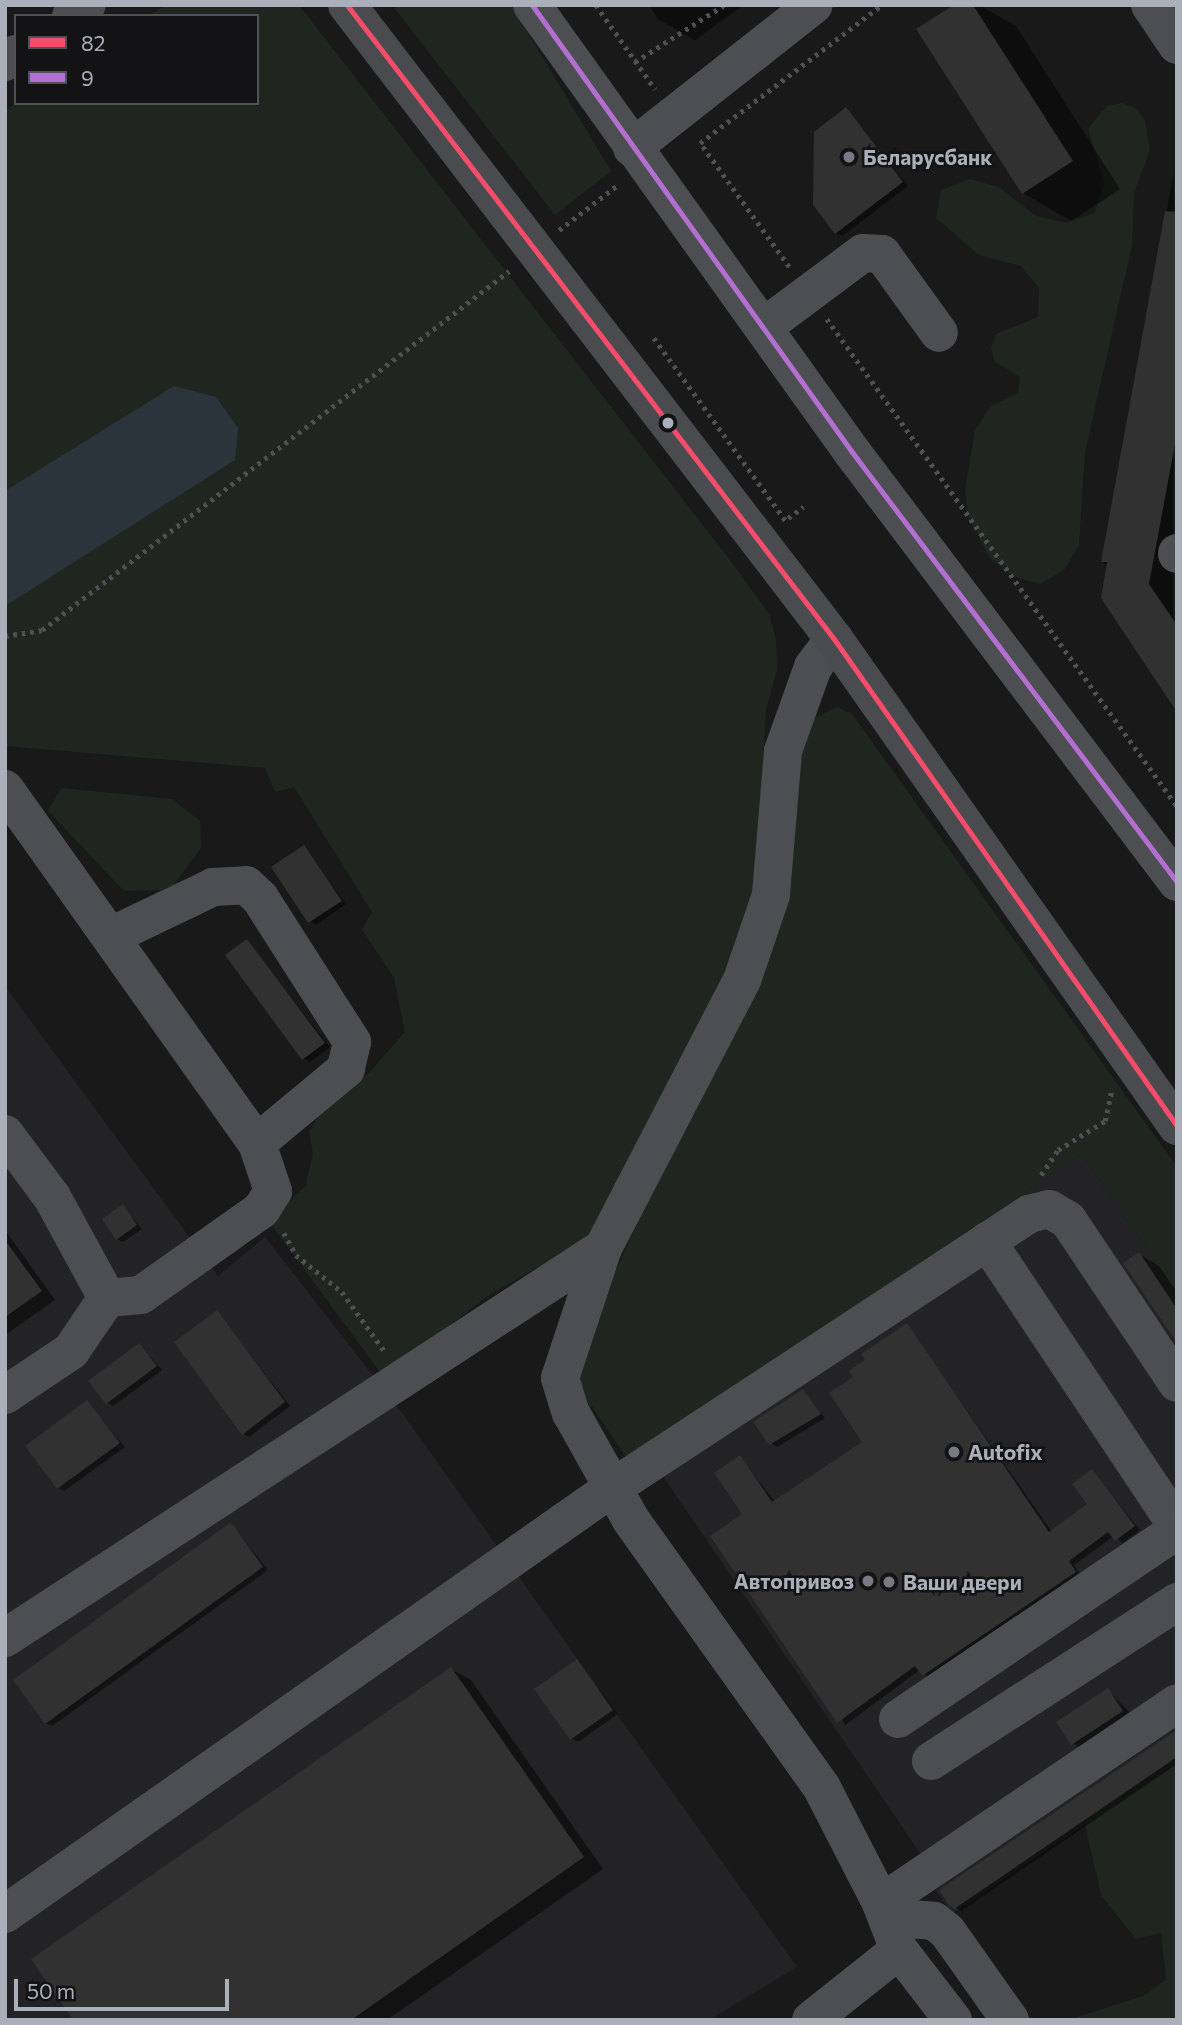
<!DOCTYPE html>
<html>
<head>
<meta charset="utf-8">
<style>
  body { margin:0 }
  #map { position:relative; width:1182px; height:2025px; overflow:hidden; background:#191919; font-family:Commissioner,sans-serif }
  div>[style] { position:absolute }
  .built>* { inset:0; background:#232325 }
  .green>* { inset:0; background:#1f261f }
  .water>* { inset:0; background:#2b343b }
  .shadow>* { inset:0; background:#0007 }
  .building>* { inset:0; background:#313131 }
  .path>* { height:4.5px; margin-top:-2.25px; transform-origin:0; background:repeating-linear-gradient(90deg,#4f5054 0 3.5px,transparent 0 8.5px) }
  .minor>* { height:38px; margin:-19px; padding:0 19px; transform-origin:19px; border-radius:19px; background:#4d4e52 }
  .major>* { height:38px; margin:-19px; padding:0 19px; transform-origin:19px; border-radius:19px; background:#4a4b4e }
  .bus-1>* { height:5px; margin:-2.5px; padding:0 2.5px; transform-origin:2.5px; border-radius:2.5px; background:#f44d6c }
  .bus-2>* { height:5px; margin:-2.5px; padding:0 2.5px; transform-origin:2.5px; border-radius:2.5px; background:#b36fd0 }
  .dots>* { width:19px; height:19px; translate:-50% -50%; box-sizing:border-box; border:4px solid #131315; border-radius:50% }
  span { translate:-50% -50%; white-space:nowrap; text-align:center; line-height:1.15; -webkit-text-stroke:5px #131315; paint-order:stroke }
  .poi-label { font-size:21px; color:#aaafba; font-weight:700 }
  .left { translate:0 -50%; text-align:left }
  .right { translate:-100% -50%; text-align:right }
  .frame { position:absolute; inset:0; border:7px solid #aaafba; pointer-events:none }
  .legend { position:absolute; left:14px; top:14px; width:245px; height:91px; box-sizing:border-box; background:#131315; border:2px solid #4f5157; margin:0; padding:9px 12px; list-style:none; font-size:21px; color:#aaafba }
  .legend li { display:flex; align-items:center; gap:14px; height:35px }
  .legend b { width:35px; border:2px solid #4f5157 }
  .scale { position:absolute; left:14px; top:1979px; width:215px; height:32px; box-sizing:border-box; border:4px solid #aaafba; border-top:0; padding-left:9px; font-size:21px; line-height:24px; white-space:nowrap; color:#aaafba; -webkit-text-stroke:5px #131315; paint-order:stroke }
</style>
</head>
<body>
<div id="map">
  <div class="built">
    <div style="clip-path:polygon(5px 986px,218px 1276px,265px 1237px,405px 1417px,797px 1967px,709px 2020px,5px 2020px)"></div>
    <div style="clip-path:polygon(1082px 1154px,1177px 1294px,1177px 1762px,952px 1914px,936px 1890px,942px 1885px,645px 1450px)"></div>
  </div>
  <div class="green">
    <div style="clip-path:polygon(165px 5px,299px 5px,733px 564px,769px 614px,776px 639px,777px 670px,766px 709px,757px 891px,728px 974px,592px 1237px,492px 1293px,383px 1376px,268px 1220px,305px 1187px,313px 1153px,309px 1132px,324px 1106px,369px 1073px,405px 1032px,394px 978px,362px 930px,372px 912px,294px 787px,275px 792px,265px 768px,5px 746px,5px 111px,16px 103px,257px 103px,257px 16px,149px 16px)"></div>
    <div style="clip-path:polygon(392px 5px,511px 5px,611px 171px,555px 215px)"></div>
    <div style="clip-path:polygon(1122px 103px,1137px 109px,1145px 121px,1150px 150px,1134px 193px,1132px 245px,1085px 452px,1079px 545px,1064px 570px,1040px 584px,1013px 576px,990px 558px,969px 519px,965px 490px,975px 430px,990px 407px,1018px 393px,1020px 377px,995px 362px,991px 348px,996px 334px,1038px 317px,1039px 288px,1021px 266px,979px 255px,936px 218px,941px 190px,970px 179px,999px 187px,1036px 216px,1066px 223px,1094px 213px,1104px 184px,1088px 128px,1107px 106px)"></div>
    <div style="clip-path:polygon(837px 707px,852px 714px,1177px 1167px,1177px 1294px,1082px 1154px,636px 1456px,625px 1456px,592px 1406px,582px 1413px,575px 1398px,581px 1347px,785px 898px,799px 753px,813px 719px)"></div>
    <div style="clip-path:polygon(61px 788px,172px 799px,200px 821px,201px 848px,170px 890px,124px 891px,48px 811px)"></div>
    <div style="clip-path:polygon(1177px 1762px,1177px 2020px,1069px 2020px,1143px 1996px,1166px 1980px,1161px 1933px,1136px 1939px,1101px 1895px,1085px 1824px)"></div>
  </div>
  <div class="water">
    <div style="clip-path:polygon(174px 386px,216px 397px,238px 428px,235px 460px,5px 606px,5px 491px)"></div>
  </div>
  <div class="shadow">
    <div style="clip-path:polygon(649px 5px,744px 5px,695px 40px,658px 19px)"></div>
    <div style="clip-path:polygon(957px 5px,979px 5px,1016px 26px,1120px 189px,1071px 221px,1023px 193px)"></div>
    <div style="clip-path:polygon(846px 109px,908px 186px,842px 236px,836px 233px)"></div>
    <div style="clip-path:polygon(1174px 171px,1173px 600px,1177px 709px,1103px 561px)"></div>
    <div style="clip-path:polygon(304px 847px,346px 904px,316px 925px,310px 921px)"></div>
    <div style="clip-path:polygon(247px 941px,330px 1047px,310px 1062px,304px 1059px)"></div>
    <div style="clip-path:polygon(123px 1206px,142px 1229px,123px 1242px,117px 1239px)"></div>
    <div style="clip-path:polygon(5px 1230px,55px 1300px,5px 1335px)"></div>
    <div style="clip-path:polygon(1139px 1254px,1159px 1266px,1177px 1292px,1177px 1340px)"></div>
    <div style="clip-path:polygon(217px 1312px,290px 1406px,249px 1437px,243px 1433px)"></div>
    <div style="clip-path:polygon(907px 1325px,1052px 1532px,1090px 1504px,1092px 1471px,1140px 1530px,1123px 1543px,1114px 1536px,1074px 1565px,1081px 1576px,930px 1678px,920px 1670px,845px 1725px,745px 1514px,740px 1457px,775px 1502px,864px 1443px,855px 1377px)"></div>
    <div style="clip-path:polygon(140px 1345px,162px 1370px,113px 1406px,107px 1403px)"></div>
    <div style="clip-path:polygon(803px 1391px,825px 1418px,777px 1447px,771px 1443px)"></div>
    <div style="clip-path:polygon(87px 1402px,125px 1447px,64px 1491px,58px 1488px)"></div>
    <div style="clip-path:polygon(231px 1524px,268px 1570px,52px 1726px,46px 1723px)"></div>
    <div style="clip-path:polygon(577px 1661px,618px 1714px,578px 1742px,572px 1739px)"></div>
    <div style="clip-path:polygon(451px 1669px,471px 1680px,603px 1869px,387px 2020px,75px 2020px)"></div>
    <div style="clip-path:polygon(1108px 1690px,1135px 1718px,1086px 1751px,1073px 1743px)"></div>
    <div style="clip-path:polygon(1177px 1731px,1177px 1764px,961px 1911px,955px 1907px)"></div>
  </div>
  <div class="building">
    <div style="clip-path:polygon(954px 5px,973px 5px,1073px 161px,1022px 194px,916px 29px)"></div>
    <div style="clip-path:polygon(846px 107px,903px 182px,835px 234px,813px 205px,814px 132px)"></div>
    <div style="clip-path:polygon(1165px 211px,1177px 212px,1177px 433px,1149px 584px,1177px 625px,1177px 712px,1101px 598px,1107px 562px,1101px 562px)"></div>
    <div style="clip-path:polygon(304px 845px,342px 901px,308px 923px,271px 867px)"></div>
    <div style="clip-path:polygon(247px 939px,325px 1043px,302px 1060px,225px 955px)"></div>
    <div style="clip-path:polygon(123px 1204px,137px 1225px,116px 1240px,102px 1219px)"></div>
    <div style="clip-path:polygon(5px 1240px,42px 1291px,5px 1317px)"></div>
    <div style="clip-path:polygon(1139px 1252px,1177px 1309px,1177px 1343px,1123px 1263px)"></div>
    <div style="clip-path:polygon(217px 1310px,285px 1402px,242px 1435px,174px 1342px)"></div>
    <div style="clip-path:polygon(907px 1323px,1049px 1532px,1087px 1504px,1072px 1484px,1092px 1469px,1135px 1526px,1115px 1541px,1108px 1532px,1069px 1561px,1076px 1572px,922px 1676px,915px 1666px,837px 1723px,710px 1536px,742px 1514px,714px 1473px,740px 1455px,772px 1502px,862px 1442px,829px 1393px,853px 1377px,849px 1371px,865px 1360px,861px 1354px)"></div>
    <div style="clip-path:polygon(139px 1343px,157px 1366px,106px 1404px,88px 1381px)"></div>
    <div style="clip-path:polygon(803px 1389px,821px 1414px,769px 1445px,753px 1422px)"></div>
    <div style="clip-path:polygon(87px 1400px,120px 1443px,57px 1489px,25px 1446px)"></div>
    <div style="clip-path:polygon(231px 1522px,263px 1567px,45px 1724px,13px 1680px)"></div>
    <div style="clip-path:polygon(577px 1659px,613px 1710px,570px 1740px,534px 1689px)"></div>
    <div style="clip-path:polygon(451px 1667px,584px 1857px,351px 2020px,73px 2020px,31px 1959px)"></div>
    <div style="clip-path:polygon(1108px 1688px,1123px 1711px,1071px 1745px,1056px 1722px)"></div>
    <div style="clip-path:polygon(1177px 1730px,1177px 1757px,954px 1909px,949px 1905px,939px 1890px)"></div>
  </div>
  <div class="path">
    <div style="left:596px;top:5px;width:103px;rotate:54.9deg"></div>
    <div style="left:635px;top:62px;width:106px;rotate:-32.6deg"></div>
    <div style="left:559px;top:230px;width:76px;rotate:-37.5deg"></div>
    <div style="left:789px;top:267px;width:153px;rotate:-125.7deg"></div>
    <div style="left:700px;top:143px;width:228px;rotate:-37.2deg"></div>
    <div style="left:827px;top:319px;width:600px;rotate:54.3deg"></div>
    <div style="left:654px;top:338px;width:226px;rotate:54.2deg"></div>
    <div style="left:788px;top:518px;width:19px;rotate:-36deg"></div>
    <div style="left:5px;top:636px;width:37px;rotate:-9deg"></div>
    <div style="left:42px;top:630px;width:589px;rotate:-37.55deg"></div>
    <div style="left:1041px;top:1175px;width:30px;rotate:-56deg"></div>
    <div style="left:1058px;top:1150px;width:55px;rotate:-31.7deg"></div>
    <div style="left:1105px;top:1121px;width:30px;rotate:-78deg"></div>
    <div style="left:284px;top:1233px;width:25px;rotate:61deg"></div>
    <div style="left:296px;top:1255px;width:59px;rotate:38.8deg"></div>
    <div style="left:342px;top:1292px;width:74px;rotate:54.4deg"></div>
  </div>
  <div class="minor">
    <div style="left:532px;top:5px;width:550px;rotate:54.4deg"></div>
    <div style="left:852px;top:452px;width:539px;rotate:52.92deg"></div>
    <div style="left:1150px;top:5px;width:48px;rotate:56deg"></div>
    <div style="left:71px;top:16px;width:19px;rotate:-35deg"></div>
    <div style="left:5px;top:62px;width:14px;rotate:-36deg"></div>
    <div style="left:632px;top:148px;width:231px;rotate:-38.2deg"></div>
    <div style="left:765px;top:326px;width:122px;rotate:-36.7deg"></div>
    <div style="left:863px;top:253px;width:19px;rotate:3deg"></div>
    <div style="left:882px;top:254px;width:97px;rotate:54.2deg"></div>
    <div style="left:1177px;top:553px;width:1px;rotate:90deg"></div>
    <div style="left:834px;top:639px;width:35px;rotate:127deg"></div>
    <div style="left:813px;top:667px;width:89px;rotate:109.7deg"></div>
    <div style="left:783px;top:751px;width:144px;rotate:94.8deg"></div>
    <div style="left:771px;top:895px;width:90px;rotate:108.8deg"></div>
    <div style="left:742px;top:980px;width:302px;rotate:117.4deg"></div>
    <div style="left:603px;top:1248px;width:137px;rotate:108.3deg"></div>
    <div style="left:560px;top:1378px;width:37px;rotate:73deg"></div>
    <div style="left:571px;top:1413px;width:123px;rotate:60.7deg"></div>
    <div style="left:631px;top:1520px;width:329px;rotate:54.5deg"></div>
    <div style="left:822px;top:1788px;width:129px;rotate:62.8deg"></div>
    <div style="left:881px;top:1903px;width:21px;rotate:47deg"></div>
    <div style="left:895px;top:1918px;width:39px;rotate:4deg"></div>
    <div style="left:934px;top:1921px;width:16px;rotate:38deg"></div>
    <div style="left:947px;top:1931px;width:109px;rotate:54.7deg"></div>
    <div style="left:5px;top:789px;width:435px;rotate:54.6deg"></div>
    <div style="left:257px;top:1143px;width:51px;rotate:71.6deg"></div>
    <div style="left:273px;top:1191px;width:22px;rotate:122deg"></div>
    <div style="left:261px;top:1210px;width:147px;rotate:144.7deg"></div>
    <div style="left:141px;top:1295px;width:34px;rotate:175deg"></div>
    <div style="left:107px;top:1298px;width:64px;rotate:124.2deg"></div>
    <div style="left:71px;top:1351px;width:79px;rotate:146.3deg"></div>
    <div style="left:113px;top:935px;width:111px;rotate:-25.6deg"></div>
    <div style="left:213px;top:887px;width:33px;rotate:-3deg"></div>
    <div style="left:246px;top:885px;width:19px;rotate:43deg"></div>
    <div style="left:260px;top:898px;width:171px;rotate:57.4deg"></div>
    <div style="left:352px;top:1042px;width:28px;rotate:103deg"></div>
    <div style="left:346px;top:1069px;width:116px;rotate:140.3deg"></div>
    <div style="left:5px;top:1134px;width:79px;rotate:53.3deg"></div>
    <div style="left:52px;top:1197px;width:115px;rotate:61.4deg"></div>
    <div style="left:987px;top:1241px;width:343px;rotate:56.3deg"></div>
    <div style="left:5px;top:1638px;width:714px;rotate:-33.11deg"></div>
    <div style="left:898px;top:1719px;width:337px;rotate:-34.1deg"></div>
    <div style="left:931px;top:1761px;width:293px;rotate:-32.9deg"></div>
    <div style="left:5px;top:1914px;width:742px;rotate:-35.06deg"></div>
    <div style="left:612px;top:1488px;width:499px;rotate:-33.3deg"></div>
    <div style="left:1029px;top:1214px;width:21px;rotate:-14deg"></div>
    <div style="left:1049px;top:1209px;width:22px;rotate:30deg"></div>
    <div style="left:1068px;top:1220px;width:196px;rotate:56.2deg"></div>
    <div style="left:811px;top:2020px;width:112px;rotate:-38.5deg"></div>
    <div style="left:953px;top:2020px;width:88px;rotate:-127.6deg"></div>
    <div style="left:899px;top:1950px;width:50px;rotate:-111deg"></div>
    <div style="left:881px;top:1903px;width:357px;rotate:-34deg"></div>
  </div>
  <div class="major">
    <div style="left:347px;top:5px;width:799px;rotate:52.47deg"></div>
    <div style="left:834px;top:639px;width:596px;rotate:54.84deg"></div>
  </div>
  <div class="bus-1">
    <div style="left:347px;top:5px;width:799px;rotate:52.47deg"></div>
    <div style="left:834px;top:639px;width:596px;rotate:54.84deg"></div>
  </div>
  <div class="bus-2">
    <div style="left:532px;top:5px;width:550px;rotate:54.4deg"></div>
    <div style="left:852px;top:452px;width:539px;rotate:52.92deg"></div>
  </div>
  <div class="dots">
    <div style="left:849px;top:157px;background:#777a82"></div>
    <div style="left:668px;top:423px;background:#aaafba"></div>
    <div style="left:954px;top:1452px;background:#777a82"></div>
    <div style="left:868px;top:1581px;background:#777a82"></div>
    <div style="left:889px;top:1582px;background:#777a82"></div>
  </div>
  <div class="poi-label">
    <span class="left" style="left:863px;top:157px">Беларусбанк</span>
    <span class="left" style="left:968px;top:1452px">Autofix</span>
    <span class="right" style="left:854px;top:1581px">Автопривоз</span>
    <span class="left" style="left:903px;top:1582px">Ваши двери</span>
  </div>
  <div class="frame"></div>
  <ul class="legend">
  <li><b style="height:9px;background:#f44d6c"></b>82</li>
  <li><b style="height:9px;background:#b36fd0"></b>9</li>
  </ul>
  <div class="scale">50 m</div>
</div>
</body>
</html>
